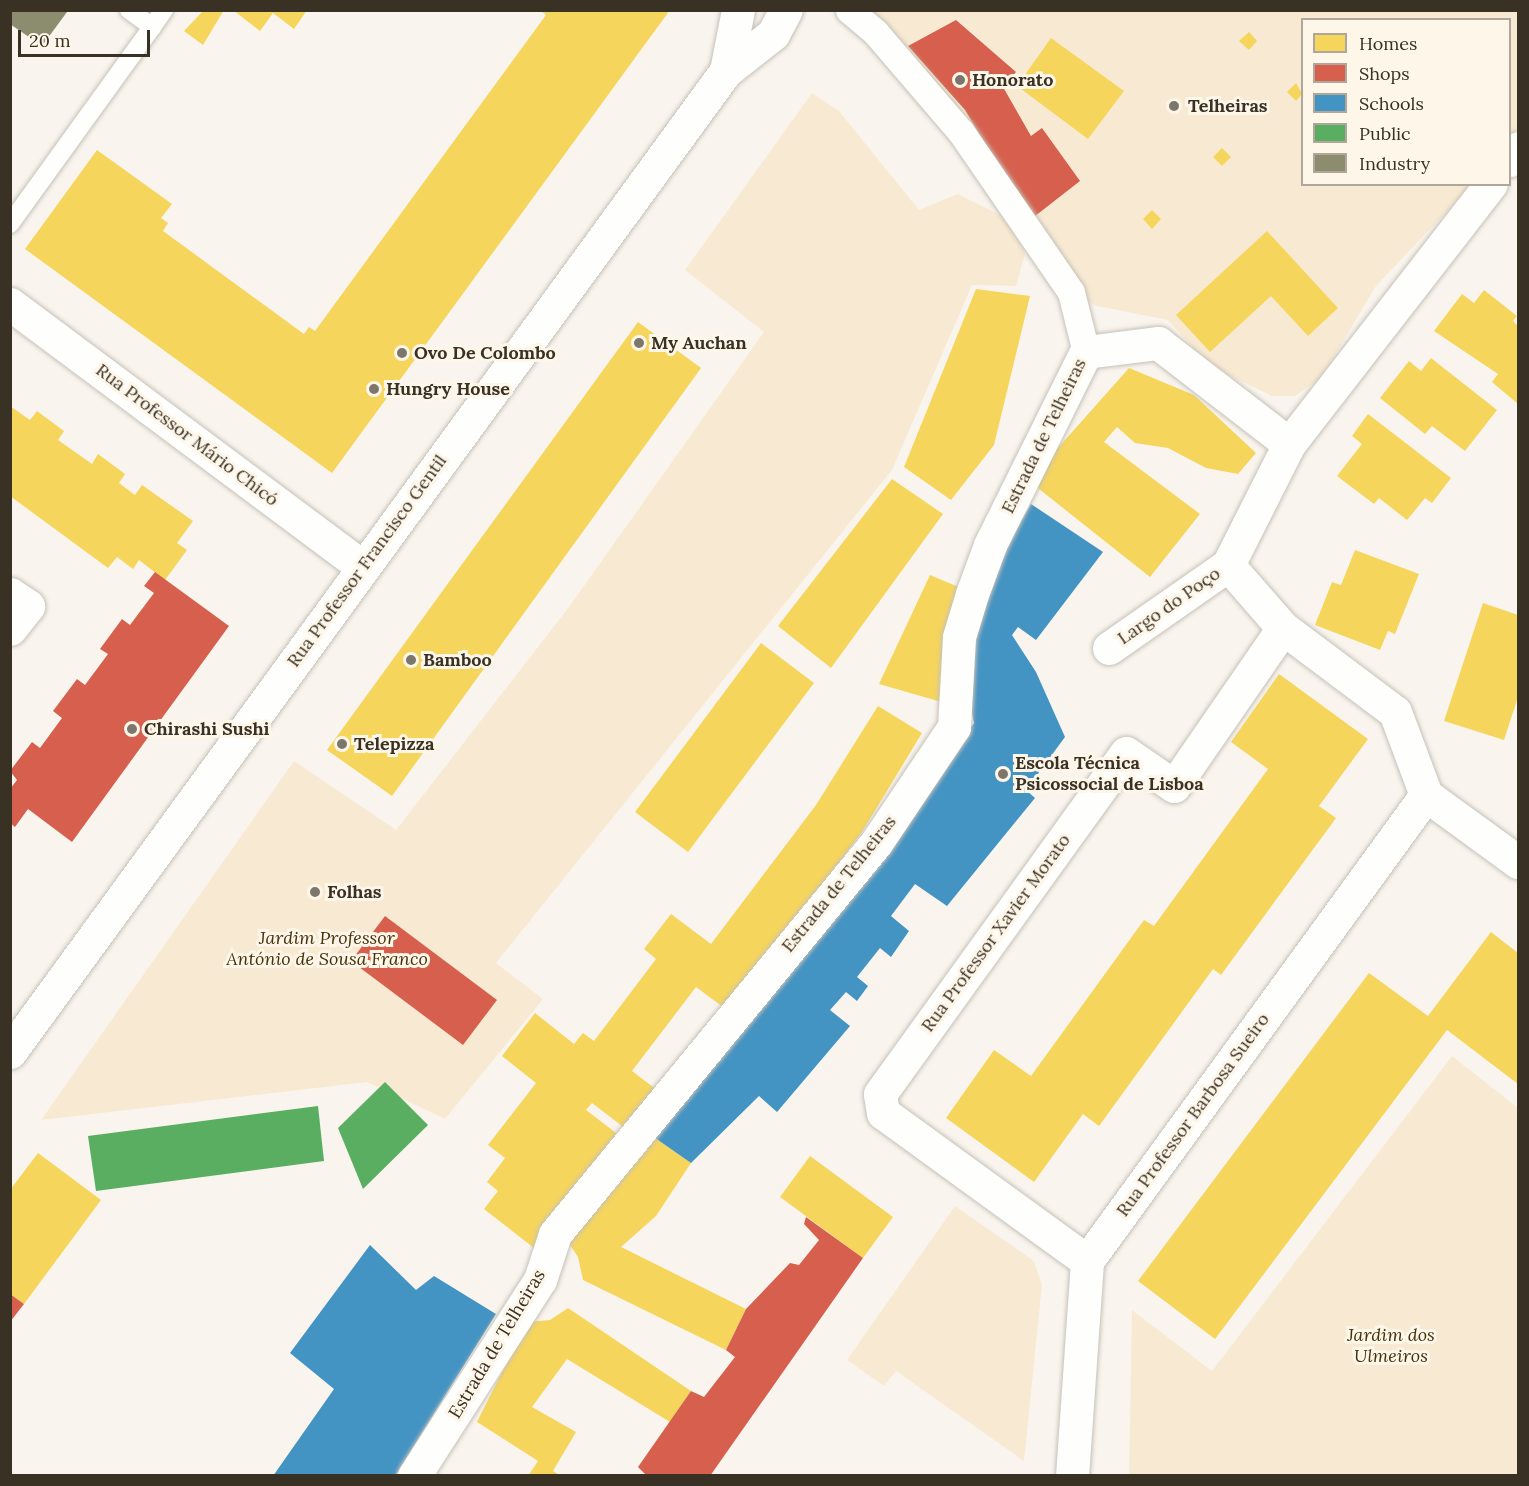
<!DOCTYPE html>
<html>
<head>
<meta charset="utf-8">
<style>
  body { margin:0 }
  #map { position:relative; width:1529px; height:1486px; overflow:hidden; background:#f9f5ee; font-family:Lora,serif }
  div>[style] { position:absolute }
  .green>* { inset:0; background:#f8ead2 }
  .homes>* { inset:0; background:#f6d55c }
  .shops>* { inset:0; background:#d6604d }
  .schools>* { inset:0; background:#4393c3 }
  .public>* { inset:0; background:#5aae61 }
  .industry>* { inset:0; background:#8c8c6e }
  .roads { filter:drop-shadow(0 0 2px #c6c1b8) drop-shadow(0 0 2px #c6c1b8) }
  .service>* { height:18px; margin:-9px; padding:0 9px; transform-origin:9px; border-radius:9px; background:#fefefc }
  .pedestrian>* { height:27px; margin:-13.5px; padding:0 13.5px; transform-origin:13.5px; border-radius:13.5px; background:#fefefc }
  .minor>* { height:33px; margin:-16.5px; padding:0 16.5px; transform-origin:16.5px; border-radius:16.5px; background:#fefefc }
  .tertiary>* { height:33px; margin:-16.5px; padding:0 16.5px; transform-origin:16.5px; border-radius:16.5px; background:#fefefc }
  .dots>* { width:16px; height:16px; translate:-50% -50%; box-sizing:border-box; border:3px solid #fef6e9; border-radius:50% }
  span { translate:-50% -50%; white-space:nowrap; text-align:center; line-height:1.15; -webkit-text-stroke:6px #fef6e9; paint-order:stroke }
  .poi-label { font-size:18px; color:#383124; font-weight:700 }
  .left { translate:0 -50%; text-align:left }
  .street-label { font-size:18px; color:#383124 }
  .park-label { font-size:18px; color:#46320a; font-style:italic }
  .frame { position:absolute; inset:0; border:12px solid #383124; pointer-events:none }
  .legend { position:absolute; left:1301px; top:18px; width:210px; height:168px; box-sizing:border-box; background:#fef6e9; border:2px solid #afa79a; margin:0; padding:8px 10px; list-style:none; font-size:18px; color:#383124 }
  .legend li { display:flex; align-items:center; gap:12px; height:30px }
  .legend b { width:30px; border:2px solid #afa79a }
  .scale { position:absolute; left:18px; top:30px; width:132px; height:27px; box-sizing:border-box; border:3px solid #383124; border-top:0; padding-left:8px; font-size:18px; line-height:21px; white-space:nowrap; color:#383124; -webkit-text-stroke:4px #fef6e9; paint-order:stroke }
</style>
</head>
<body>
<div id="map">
  <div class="green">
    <div style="clip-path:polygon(866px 11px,1518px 11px,1518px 128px,1510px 139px,1510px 20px,1302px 20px,1302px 184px,1472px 185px,1376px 286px,1321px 378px,1295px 396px,1272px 396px,1210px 366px,1168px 320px,1097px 306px,1071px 292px)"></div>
    <div style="clip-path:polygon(812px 93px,839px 111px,919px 210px,958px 194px,1008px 219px,1025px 254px,1016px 286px,972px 285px,892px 470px,496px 963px,543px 999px,445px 1119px,367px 1082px,41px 1120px,294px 761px,396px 830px,569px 607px,764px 332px,685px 270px)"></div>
    <div style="clip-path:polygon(1452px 1056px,1518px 1108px,1518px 1475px,1129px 1475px,1132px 1310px,1212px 1371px)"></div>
    <div style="clip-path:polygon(955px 1206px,1034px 1261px,1042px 1285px,1024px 1461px,896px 1371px,884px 1386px,847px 1360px)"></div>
  </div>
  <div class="homes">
    <div style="clip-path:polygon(204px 10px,224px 10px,203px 45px,184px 31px)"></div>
    <div style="clip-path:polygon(233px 10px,307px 10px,294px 29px,273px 13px,260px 31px)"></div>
    <div style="clip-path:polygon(540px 10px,670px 10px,332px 473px,25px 249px,97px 150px,172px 204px,161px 218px,168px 223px,163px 231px,304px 334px,309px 327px,315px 331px,546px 15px)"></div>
    <div style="clip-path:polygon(1249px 32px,1257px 41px,1249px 50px,1239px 41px)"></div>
    <div style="clip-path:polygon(1051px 38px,1124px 91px,1088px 139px,1017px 86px)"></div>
    <div style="clip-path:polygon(1296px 83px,1302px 94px,1296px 101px,1287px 92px)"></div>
    <div style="clip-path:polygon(1222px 148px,1231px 157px,1222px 166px,1213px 157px)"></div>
    <div style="clip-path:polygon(1152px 210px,1161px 219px,1152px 229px,1143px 219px)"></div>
    <div style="clip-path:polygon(1267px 231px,1338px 308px,1308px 336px,1271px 296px,1210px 352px,1176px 315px)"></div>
    <div style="clip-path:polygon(976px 289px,1030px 296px,994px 445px,951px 500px,904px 467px)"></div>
    <div style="clip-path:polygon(1484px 290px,1517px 316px,1513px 321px,1518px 326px,1518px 404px,1492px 382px,1498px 374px,1434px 331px,1462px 294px,1474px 303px)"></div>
    <div style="clip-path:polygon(638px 322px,701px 368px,392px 796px,327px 750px)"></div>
    <div style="clip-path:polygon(1431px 358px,1497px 410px,1465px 451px,1432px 426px,1425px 434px,1380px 398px,1409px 361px,1421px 371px)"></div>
    <div style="clip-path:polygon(1129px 368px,1194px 395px,1256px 453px,1238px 474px,1206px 468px,1168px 448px,1135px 443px,1117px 427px,1104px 442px,1200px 514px,1150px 577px,1034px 485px,1049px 458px)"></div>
    <div style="clip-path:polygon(10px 406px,30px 420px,37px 411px,64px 431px,58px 440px,92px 464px,98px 454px,125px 474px,119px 483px,135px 495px,142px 485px,193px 521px,177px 543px,187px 550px,165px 580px,139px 560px,133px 569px,117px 557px,108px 568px,10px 496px)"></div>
    <div style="clip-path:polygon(1368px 414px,1451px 478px,1432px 503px,1425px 498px,1407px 520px,1379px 498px,1374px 504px,1337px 476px,1362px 444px,1352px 436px)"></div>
    <div style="clip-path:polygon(892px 479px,943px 514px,831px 668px,778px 626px)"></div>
    <div style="clip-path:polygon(1355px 550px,1419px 574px,1395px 634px,1388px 631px,1380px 650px,1315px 625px,1332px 582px,1341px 585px)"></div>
    <div style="clip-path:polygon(930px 575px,968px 591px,945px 703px,879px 684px)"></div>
    <div style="clip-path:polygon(1483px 603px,1518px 615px,1518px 697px,1504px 740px,1444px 721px)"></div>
    <div style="clip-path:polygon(761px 643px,814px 683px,688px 852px,635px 812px)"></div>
    <div style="clip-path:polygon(1279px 674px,1368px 739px,1319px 806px,1336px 818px,1221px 975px,1213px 969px,1099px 1126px,1083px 1114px,1034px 1182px,946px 1118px,994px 1050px,1031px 1076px,1144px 920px,1154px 926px,1268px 769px,1231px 742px)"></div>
    <div style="clip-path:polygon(878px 706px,922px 733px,862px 832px,727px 1010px,696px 987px,632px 1071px,657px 1090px,626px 1129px,592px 1103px,586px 1110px,620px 1136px,534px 1248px,484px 1209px,498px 1191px,487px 1182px,505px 1158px,488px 1145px,536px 1083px,502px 1056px,535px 1013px,574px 1044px,583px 1033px,594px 1041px,656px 959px,644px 949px,671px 914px,711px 944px,816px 805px)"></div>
    <div style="clip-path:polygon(1491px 932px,1518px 953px,1518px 1084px,1447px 1030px,1215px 1339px,1138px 1281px,1369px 973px,1428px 1016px)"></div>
    <div style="clip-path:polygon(648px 1133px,691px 1163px,656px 1216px,621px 1247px,746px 1309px,726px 1350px,583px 1280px,578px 1257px,566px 1239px)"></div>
    <div style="clip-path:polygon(38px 1153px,101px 1200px,24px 1304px,10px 1294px,10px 1190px)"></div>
    <div style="clip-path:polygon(810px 1156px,893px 1217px,863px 1258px,780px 1197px)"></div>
    <div style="clip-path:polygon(568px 1308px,691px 1391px,670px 1422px,567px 1359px,532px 1407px,576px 1432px,553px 1471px,561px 1476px,528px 1476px,538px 1461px,477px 1422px,527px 1322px,550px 1320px)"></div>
  </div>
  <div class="shops">
    <div style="clip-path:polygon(956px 20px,1016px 72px,1003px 87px,1031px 136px,1042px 128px,1080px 181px,1030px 220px,965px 110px,908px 46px)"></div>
    <div style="clip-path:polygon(155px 572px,229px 626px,72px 842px,28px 809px,15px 827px,10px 823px,10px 789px,17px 780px,10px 771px,32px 742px,40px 748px,62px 718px,53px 711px,77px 679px,85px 685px,108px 654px,100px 649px,122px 619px,130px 625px,154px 593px,144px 586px)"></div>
    <div style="clip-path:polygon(385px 916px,497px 1000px,463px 1045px,351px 961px)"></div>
    <div style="clip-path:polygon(806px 1217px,863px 1258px,710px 1476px,647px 1476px,638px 1467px,691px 1391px,704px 1397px,735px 1357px,726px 1350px,746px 1309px,790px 1263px,799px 1265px,819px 1240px,804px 1224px)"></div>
    <div style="clip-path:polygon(10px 1294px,24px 1304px,10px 1322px)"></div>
  </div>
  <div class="schools">
    <div style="clip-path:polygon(1031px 504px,1103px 552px,1036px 640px,1018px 627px,1012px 635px,1036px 672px,1065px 737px,1026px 790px,1035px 798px,947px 906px,915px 884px,891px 916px,909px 931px,891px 957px,880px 948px,857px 977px,868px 986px,857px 1001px,846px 992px,830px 1010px,850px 1026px,777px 1112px,759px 1096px,691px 1163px,648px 1133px,874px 857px,974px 723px,970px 703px,977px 598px)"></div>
    <div style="clip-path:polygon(370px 1245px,416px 1290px,434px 1276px,496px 1314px,395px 1476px,273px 1476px,334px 1389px,290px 1353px)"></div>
  </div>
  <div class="public">
    <div style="clip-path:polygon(385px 1082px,428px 1125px,363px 1189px,338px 1128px)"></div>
    <div style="clip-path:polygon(318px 1106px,324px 1161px,96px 1191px,88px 1136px)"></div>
  </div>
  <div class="industry">
    <div style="clip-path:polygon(10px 10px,65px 10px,67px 12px,42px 46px,10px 24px)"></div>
  </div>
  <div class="roads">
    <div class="service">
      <div style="left:129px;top:10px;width:29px;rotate:36deg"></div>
      <div style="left:152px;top:27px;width:21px;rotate:-55deg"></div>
      <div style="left:10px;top:224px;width:243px;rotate:-54.2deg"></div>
    </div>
    <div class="pedestrian">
      <div style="left:849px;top:10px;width:35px;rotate:40deg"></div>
      <div style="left:876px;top:33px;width:130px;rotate:49.4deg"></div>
      <div style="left:961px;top:132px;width:194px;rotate:55.5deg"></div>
      <div style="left:1071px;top:292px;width:62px;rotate:76deg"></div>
    </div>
    <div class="minor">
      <div style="left:1510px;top:160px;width:14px;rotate:-56deg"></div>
      <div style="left:10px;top:304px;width:439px;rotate:36.7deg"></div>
      <div style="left:1228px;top:565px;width:84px;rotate:48.9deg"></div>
      <div style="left:1283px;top:628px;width:140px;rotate:36.9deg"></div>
      <div style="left:1395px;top:712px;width:89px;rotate:69.5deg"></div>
      <div style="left:1426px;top:795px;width:114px;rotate:36.1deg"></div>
      <div style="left:10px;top:594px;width:22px;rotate:34deg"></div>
      <div style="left:28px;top:606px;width:29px;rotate:128deg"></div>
      <div style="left:1109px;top:648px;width:145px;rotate:-34.9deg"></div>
      <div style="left:1228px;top:565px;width:136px;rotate:-63.2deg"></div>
      <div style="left:1289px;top:444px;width:329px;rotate:-52.2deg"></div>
      <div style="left:1087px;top:1261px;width:252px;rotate:-144deg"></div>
      <div style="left:883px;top:1113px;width:19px;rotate:-99deg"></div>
      <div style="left:880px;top:1094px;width:420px;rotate:-54.2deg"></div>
      <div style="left:1126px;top:753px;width:58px;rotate:34.5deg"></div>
      <div style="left:1174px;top:786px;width:192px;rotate:-55.4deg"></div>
      <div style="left:414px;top:1476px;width:233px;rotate:-57.3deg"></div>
      <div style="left:540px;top:1280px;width:48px;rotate:-71.9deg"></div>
      <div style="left:555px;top:1234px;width:506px;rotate:-50.61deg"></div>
      <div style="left:876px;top:843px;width:140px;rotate:-56.1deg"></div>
      <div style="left:954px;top:727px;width:90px;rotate:-86.8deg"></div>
      <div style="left:959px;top:637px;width:45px;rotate:-73.2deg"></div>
      <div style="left:972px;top:594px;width:52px;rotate:-69.8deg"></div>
      <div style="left:990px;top:545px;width:216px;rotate:-63.6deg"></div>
      <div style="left:1086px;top:352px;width:73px;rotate:-7.1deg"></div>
      <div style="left:1158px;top:343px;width:165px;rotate:37.6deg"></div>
      <div style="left:1072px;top:1476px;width:216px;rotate:-86deg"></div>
      <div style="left:1087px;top:1261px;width:576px;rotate:-53.97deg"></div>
    </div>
    <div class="tertiary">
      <div style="left:726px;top:71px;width:62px;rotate:-78.9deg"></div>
      <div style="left:10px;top:1052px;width:1215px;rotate:-53.88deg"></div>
      <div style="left:726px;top:71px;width:60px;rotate:-38.2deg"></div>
      <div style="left:773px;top:34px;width:27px;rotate:-62deg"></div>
    </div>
  </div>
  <div class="dots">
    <div style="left:960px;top:80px;background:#7c766b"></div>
    <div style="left:1174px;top:106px;background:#7c766b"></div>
    <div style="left:639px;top:343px;background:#7c766b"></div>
    <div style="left:402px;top:353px;background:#7c766b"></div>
    <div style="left:374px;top:389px;background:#7c766b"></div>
    <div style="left:411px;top:660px;background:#7c766b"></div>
    <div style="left:132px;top:729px;background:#7c766b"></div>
    <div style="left:342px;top:744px;background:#7c766b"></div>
    <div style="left:1003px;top:774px;background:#7c766b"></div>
    <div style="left:315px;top:892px;background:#7c766b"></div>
  </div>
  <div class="poi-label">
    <span class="left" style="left:972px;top:80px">Honorato</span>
    <span class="left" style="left:1188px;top:106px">Telheiras</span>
    <span class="left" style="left:651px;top:343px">My Auchan</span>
    <span class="left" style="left:414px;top:353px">Ovo De Colombo</span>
    <span class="left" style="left:386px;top:389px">Hungry House</span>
    <span class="left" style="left:423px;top:660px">Bamboo</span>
    <span class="left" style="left:144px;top:729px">Chirashi Sushi</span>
    <span class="left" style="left:354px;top:744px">Telepizza</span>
    <span class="left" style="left:1015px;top:774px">Escola Técnica<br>Psicossocial de Lisboa</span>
    <span class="left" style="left:327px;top:892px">Folhas</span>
  </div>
  <div class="street-label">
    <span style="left:187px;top:435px;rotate:37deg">Rua Professor Mário Chicó</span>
    <span style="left:1044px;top:436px;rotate:-64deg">Estrada de Telheiras</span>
    <span style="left:367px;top:561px;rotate:-54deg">Rua Professor Francisco Gentil</span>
    <span style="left:1169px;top:606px;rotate:-35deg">Largo do Poço</span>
    <span style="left:839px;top:884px;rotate:-51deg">Estrada de Telheiras</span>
    <span style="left:996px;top:933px;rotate:-54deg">Rua Professor Xavier Morato</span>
    <span style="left:1193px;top:1115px;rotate:-54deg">Rua Professor Barbosa Sueiro</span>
    <span style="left:497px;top:1344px;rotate:-59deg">Estrada de Telheiras</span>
  </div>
  <div class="park-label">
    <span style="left:327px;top:949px">Jardim Professor<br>António de Sousa Franco</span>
    <span style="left:1391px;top:1346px">Jardim dos<br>Ulmeiros</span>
  </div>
  <div class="frame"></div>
  <ul class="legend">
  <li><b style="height:16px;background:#f6d55c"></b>Homes</li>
  <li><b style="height:16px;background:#d6604d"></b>Shops</li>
  <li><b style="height:16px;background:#4393c3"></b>Schools</li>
  <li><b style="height:16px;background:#5aae61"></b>Public</li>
  <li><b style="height:16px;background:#8c8c6e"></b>Industry</li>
  </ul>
  <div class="scale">20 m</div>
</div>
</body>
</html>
